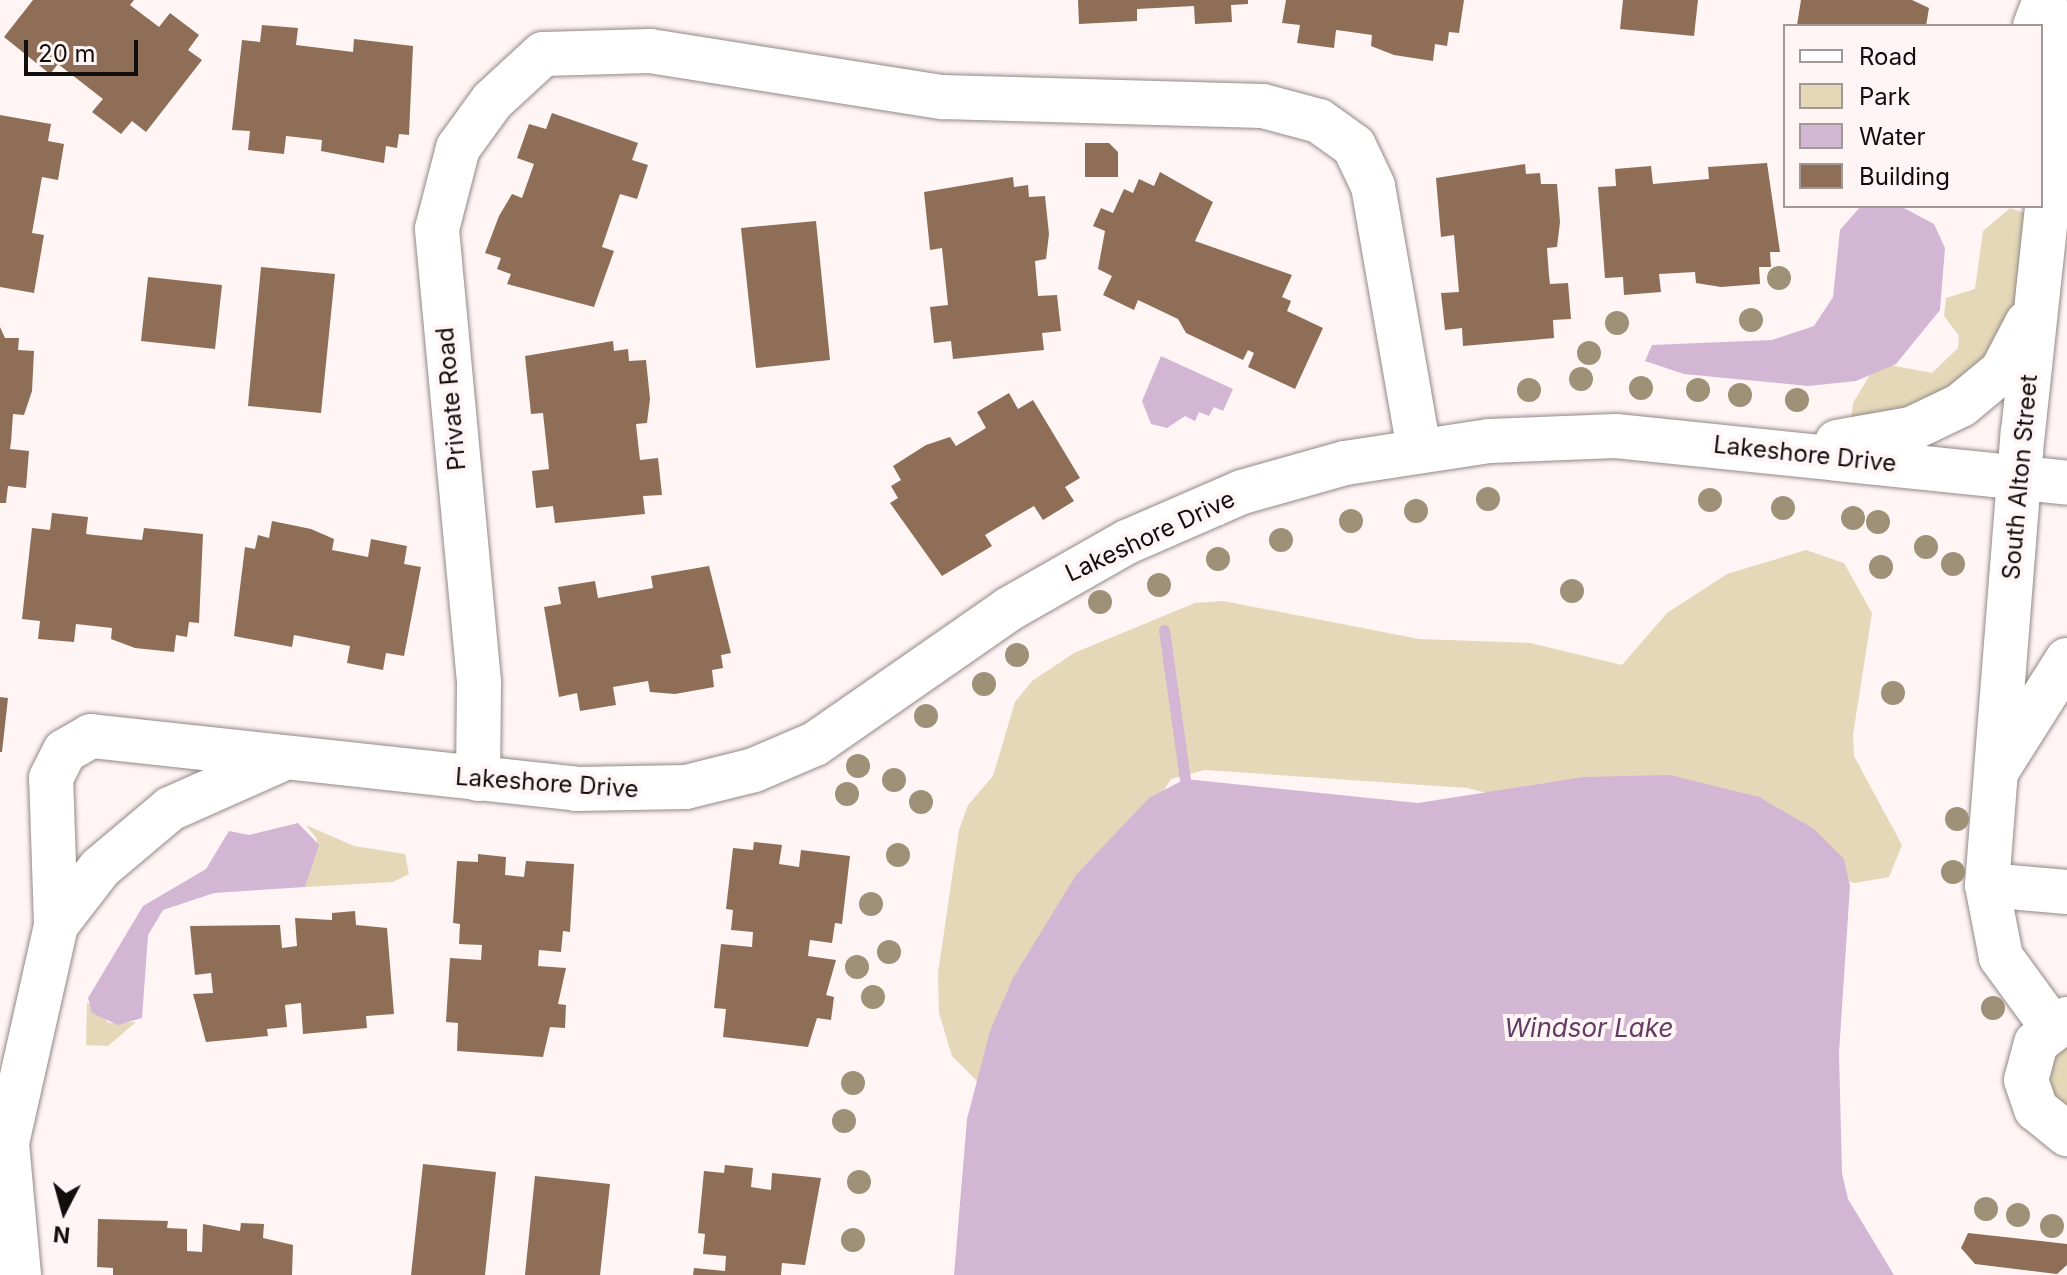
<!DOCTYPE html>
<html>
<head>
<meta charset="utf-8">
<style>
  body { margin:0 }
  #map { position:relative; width:2067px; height:1275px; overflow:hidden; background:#fff5f4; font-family:Inter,sans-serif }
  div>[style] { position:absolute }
  .green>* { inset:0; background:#e4d8b9 }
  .water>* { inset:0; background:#d3b6d4 }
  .stream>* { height:11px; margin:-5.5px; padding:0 5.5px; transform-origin:5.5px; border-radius:5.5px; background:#d3b6d4 }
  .building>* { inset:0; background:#8e6e57 }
  .roads { filter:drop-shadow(0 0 2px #938887) drop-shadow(0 0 2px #938887) }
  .minor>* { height:44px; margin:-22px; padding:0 22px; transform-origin:22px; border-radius:22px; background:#fff }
  .trees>* { width:24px; height:24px; margin:-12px; border-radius:50%; background:#9e9177 }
  span { translate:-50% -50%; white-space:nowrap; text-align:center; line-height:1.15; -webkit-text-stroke:8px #fff5f4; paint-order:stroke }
  .street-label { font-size:24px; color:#120e0e }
  .water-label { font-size:26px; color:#633c66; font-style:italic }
  .legend { position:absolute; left:1783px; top:24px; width:260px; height:184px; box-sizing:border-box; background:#fff5f4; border:2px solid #a09998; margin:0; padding:10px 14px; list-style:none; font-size:24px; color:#120e0e }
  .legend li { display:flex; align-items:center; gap:16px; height:40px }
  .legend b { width:40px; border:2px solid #a09998 }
  .north { position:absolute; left:24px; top:1171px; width:80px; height:80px; -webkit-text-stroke:6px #fff5f4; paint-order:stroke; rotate:186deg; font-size:22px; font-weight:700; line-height:32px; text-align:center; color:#120e0e }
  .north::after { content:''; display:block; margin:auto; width:28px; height:36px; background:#120e0e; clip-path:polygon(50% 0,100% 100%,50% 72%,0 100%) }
  .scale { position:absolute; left:24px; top:40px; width:114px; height:36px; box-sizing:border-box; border:4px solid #120e0e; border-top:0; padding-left:10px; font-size:24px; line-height:28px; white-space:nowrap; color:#120e0e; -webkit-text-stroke:6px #fff5f4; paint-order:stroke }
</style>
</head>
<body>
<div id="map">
  <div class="green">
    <div style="clip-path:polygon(2010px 208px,2028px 214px,2039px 254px,1982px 386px,1851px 424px,1853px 403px,1871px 373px,1890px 365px,1932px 373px,1958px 348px,1959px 336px,1944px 316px,1946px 298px,1975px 289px,1983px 231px)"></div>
    <div style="clip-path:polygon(1806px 550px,1844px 563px,1872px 613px,1853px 735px,1854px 756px,1902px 845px,1889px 877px,1855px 883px,1467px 788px,1205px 770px,1171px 779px,978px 1082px,952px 1056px,939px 1013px,938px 973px,959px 830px,968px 805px,993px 776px,1015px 702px,1032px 681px,1074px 653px,1195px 603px,1223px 601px,1419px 639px,1530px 643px,1622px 665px,1667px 613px,1727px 574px)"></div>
    <div style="clip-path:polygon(306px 825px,354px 846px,405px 854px,409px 874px,393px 882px,305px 887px,317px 839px)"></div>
    <div style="clip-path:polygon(87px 1002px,109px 1023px,136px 1022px,108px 1046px,86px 1045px)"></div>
    <div style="clip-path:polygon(2067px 1039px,2067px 1115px,2045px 1085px,2049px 1057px)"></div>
  </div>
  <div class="water">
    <div style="clip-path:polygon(1861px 206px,1902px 207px,1934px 224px,1945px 248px,1940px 310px,1896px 364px,1856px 381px,1808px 386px,1684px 374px,1645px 361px,1652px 345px,1772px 340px,1814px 326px,1833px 297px,1840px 230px)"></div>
    <div style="clip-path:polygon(1161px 356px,1233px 389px,1223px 411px,1214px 407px,1209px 416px,1199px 412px,1195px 421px,1185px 416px,1167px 428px,1151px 424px,1142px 401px)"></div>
    <div style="clip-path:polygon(1670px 775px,1759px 797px,1814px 829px,1844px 859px,1850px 886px,1839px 1053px,1842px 1173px,1848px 1199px,1894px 1275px,954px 1275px,967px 1119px,990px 1031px,1013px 978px,1076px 875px,1149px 798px,1185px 779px,1418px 803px,1584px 777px)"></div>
    <div style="clip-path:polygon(298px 823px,319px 845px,305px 887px,214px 893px,163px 910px,148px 935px,142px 1018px,118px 1025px,92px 1013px,88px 998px,143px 906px,206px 869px,229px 831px,249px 835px)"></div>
  </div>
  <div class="stream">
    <div style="left:1164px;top:630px;width:150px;rotate:82deg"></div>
  </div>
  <div class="building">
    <div style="clip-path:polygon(33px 0,134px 0,130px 5px,159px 27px,170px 13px,199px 35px,188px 50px,202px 60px,146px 132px,132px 121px,121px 134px,92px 112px,103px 99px,58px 64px,50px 74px,4px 37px)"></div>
    <div style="clip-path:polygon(1078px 0,1248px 0,1248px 4px,1231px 5px,1232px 22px,1195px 24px,1194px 6px,1137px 9px,1137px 21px,1079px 24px)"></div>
    <div style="clip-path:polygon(1286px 0,1464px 0,1459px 33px,1449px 32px,1447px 46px,1435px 44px,1433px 61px,1394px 55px,1371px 46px,1372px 35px,1344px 31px,1336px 30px,1334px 48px,1297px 43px,1300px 25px,1282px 23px)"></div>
    <div style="clip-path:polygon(1623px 0,1698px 0,1694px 36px,1620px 29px)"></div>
    <div style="clip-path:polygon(1801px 0,1912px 0,1929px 8px,1926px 26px,1805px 26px,1797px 25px)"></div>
    <div style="clip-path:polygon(262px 25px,298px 28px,296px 45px,353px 52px,354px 39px,413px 46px,409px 135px,399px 134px,397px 148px,386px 146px,384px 163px,321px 151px,322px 140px,286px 136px,284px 154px,248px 150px,250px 131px,232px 130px,242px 40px,260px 42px)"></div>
    <div style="clip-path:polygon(552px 113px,638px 143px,632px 160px,648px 165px,637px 199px,620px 194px,602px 247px,614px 251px,594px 307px,507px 284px,511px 274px,497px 269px,501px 258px,485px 253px,499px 216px,512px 194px,522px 198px,534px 164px,517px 158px,529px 124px,546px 129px)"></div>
    <div style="clip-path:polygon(0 115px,51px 124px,48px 141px,64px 144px,58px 180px,42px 177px,32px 233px,44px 235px,34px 293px,0 287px)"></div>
    <div style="clip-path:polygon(1085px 143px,1109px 143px,1118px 152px,1118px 177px,1085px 177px)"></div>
    <div style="clip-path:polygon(1767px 163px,1780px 252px,1770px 252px,1771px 267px,1759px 267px,1760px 284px,1721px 287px,1696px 283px,1695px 272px,1659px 274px,1661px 292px,1624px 295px,1623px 277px,1605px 278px,1598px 187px,1616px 186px,1615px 169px,1651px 166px,1653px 184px,1709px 179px,1708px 167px)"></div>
    <div style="clip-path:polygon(1525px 164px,1526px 174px,1540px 173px,1541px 184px,1557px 184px,1560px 222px,1557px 247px,1547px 248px,1549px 276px,1550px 284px,1568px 283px,1571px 319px,1553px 320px,1554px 338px,1463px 346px,1462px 328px,1445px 330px,1441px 293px,1459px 292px,1454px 235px,1441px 237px,1436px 178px)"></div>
    <div style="clip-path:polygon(1160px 172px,1213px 202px,1195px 241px,1292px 275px,1282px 297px,1291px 301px,1287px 311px,1323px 328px,1295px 389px,1248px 367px,1254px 353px,1248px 350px,1243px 360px,1186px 333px,1178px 319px,1138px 300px,1134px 310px,1103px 295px,1112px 276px,1098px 269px,1105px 231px,1093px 226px,1101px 208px,1113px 213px,1124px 189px,1133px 193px,1139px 179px,1154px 186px)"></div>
    <div style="clip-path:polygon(1013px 177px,1014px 187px,1028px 185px,1029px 197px,1045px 196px,1049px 234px,1046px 259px,1035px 261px,1038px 296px,1057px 295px,1061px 331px,1042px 333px,1044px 350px,953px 359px,951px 341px,934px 343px,930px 307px,948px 305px,942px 248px,930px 250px,924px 192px)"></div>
    <div style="clip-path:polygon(816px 221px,830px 360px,756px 368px,741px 228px)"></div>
    <div style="clip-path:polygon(261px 267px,335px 274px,321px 413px,248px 406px)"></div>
    <div style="clip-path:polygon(148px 277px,222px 285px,215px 349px,141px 341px)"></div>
    <div style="clip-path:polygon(0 327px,5px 338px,19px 338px,18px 350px,34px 351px,32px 391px,24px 415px,13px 414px,11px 442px,10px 449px,29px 451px,26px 488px,8px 486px,6px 503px,0 503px)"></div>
    <div style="clip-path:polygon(613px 341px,614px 351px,628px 349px,629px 361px,646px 360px,650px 399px,647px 423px,636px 424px,639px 452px,640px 460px,658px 458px,662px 495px,643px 496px,645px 514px,555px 523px,553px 506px,536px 508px,532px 471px,549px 469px,543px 413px,531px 414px,525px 356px)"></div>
    <div style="clip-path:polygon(1009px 393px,1018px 409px,1033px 400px,1080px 478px,1065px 487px,1074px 501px,1043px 520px,1034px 506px,1027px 510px,985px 535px,992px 546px,942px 576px,890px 503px,898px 498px,891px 486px,901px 480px,893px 466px,926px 445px,950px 437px,956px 446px,986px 428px,977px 412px)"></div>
    <div style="clip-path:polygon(52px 513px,88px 517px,86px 534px,94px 535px,142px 540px,144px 528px,203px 534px,199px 623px,189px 622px,187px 637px,176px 635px,174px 652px,135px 648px,111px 639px,112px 628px,76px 624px,74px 642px,38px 639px,40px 621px,22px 619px,32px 528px,50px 530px)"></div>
    <div style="clip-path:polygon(272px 521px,311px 529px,334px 539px,332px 550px,368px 557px,371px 539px,407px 546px,404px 564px,421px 567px,404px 656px,386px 653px,383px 670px,347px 663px,350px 646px,294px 635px,292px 647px,234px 636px,245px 547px,255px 549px,258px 535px,269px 538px)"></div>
    <div style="clip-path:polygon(709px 566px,731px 653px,721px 655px,723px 668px,712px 670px,714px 687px,675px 694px,650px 692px,648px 681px,613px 687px,616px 705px,580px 711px,577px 693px,559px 697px,544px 607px,561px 604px,558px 587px,595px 581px,598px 598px,653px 588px,651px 576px)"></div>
    <div style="clip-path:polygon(0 697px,8px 698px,2px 752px,0 752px)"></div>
    <div style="clip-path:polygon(754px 842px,782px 845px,779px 864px,799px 867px,801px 850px,850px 856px,842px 924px,835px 923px,832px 943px,810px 940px,808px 956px,836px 960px,826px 995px,834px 997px,831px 1020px,817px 1018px,808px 1047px,723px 1037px,726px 1009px,714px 1008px,721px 944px,752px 947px,753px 932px,731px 930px,733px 910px,726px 909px,733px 848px,753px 850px)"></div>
    <div style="clip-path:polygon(478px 854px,506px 857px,505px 875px,524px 877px,526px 861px,574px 864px,570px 932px,563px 931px,561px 952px,539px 950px,538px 966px,566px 968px,558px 1004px,566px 1005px,565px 1028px,550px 1027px,543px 1057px,457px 1051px,458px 1023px,446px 1022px,450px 958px,481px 960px,482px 945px,459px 944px,460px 924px,453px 923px,457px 861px,478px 862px)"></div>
    <div style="clip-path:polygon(355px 911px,356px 925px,387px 928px,394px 1014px,366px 1016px,367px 1028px,303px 1034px,301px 1003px,285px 1005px,287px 1027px,267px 1029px,268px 1036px,206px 1042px,193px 994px,213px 993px,211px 973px,195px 975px,190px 926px,280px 925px,282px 948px,297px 946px,295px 918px,332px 920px,332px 913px)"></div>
    <div style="clip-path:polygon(423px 1164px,496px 1172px,485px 1275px,411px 1275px)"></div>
    <div style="clip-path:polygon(725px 1165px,753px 1168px,751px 1187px,771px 1190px,772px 1173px,821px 1178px,805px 1265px,782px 1263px,781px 1275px,693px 1275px,694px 1268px,725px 1271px,726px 1256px,703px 1254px,705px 1234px,698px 1233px,704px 1171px,724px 1173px)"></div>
    <div style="clip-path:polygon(535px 1176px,610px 1184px,600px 1275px,525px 1275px)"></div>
    <div style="clip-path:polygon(98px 1219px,168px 1221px,167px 1228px,187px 1229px,187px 1251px,202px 1252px,203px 1224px,240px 1231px,241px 1223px,264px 1224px,263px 1238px,293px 1245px,292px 1275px,113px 1275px,113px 1268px,97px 1267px)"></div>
    <div style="clip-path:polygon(1968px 1233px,2067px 1244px,2067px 1265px,2057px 1274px,1975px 1264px,1961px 1248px)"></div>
  </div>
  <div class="roads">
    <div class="minor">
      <div style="left:2035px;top:26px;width:28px;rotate:-69deg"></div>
      <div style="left:1837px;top:442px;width:75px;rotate:-10deg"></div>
      <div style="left:1911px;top:429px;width:55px;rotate:-25.6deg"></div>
      <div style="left:1961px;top:405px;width:53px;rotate:-39.7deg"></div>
      <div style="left:2002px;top:371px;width:54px;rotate:-62.5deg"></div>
      <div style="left:1998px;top:769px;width:129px;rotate:-57.7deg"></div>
      <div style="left:478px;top:779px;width:97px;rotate:-89.4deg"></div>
      <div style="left:479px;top:682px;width:455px;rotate:-95.3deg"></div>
      <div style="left:437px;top:229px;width:84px;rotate:-75.5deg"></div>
      <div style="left:458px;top:148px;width:58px;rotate:-54.1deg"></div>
      <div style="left:492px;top:101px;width:69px;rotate:-42.7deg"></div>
      <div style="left:543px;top:54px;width:107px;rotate:-1.6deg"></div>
      <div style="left:650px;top:51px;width:296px;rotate:9deg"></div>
      <div style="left:942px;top:97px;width:321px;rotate:1.6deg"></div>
      <div style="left:1263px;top:106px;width:58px;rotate:15deg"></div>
      <div style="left:1319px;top:121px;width:43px;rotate:35.5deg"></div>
      <div style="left:1354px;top:146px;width:44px;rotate:64.6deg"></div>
      <div style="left:1373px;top:186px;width:268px;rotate:80.1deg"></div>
      <div style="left:1987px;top:885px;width:80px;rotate:5deg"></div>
      <div style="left:56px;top:925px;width:72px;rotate:-52.3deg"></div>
      <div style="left:100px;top:868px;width:92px;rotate:-40.1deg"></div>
      <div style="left:170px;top:809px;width:118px;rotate:-24deg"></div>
      <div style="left:2067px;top:1019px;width:39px;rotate:142deg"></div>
      <div style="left:2036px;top:1043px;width:38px;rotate:105deg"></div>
      <div style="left:2026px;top:1080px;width:31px;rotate:71deg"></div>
      <div style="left:2036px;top:1109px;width:40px;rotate:39deg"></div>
      <div style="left:2052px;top:1027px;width:87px;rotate:-126.1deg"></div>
      <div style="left:2001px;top:957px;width:73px;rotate:-101deg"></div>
      <div style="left:1987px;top:885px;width:454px;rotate:-85.5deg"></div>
      <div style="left:2023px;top:432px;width:411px;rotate:-83.9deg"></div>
      <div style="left:19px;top:1275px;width:133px;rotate:-95.2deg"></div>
      <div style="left:7px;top:1143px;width:223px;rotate:-77.3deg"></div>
      <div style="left:56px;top:925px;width:147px;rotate:-91.9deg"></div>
      <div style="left:51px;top:778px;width:30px;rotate:-63deg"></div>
      <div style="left:65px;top:751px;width:30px;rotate:-30deg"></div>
      <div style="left:91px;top:736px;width:488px;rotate:6.2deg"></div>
      <div style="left:576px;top:789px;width:110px;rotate:-1deg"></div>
      <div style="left:686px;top:787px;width:70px;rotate:-14deg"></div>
      <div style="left:754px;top:770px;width:66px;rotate:-23.1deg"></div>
      <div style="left:815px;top:744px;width:236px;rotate:-34.8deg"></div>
      <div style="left:1009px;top:609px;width:136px;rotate:-29.6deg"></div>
      <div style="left:1127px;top:542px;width:125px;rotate:-23.5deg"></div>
      <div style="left:1242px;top:492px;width:107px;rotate:-15.7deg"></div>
      <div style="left:1345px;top:463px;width:146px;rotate:-8.7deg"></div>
      <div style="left:1489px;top:441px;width:127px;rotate:-2.3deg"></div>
      <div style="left:1616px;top:436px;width:453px;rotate:5.9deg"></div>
    </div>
  </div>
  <div class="trees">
    <div style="left:1779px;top:278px"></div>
    <div style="left:1751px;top:320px"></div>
    <div style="left:1617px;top:323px"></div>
    <div style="left:1589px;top:353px"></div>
    <div style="left:1581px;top:379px"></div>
    <div style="left:1641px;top:388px"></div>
    <div style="left:1529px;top:390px"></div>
    <div style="left:1698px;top:390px"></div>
    <div style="left:1740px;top:395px"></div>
    <div style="left:1797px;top:400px"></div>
    <div style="left:1488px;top:499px"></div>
    <div style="left:1710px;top:500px"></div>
    <div style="left:1783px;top:508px"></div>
    <div style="left:1416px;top:511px"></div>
    <div style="left:1853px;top:518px"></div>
    <div style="left:1351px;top:521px"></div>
    <div style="left:1878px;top:522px"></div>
    <div style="left:1281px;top:540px"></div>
    <div style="left:1926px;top:547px"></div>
    <div style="left:1218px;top:559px"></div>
    <div style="left:1953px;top:564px"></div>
    <div style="left:1881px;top:567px"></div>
    <div style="left:1159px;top:585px"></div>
    <div style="left:1572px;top:591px"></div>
    <div style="left:1100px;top:602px"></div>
    <div style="left:1017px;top:655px"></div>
    <div style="left:984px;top:684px"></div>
    <div style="left:1893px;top:693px"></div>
    <div style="left:926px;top:716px"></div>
    <div style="left:858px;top:766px"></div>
    <div style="left:894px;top:780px"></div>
    <div style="left:847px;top:794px"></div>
    <div style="left:921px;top:802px"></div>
    <div style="left:1957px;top:819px"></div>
    <div style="left:898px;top:855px"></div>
    <div style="left:1953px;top:872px"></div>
    <div style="left:871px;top:904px"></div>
    <div style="left:889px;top:952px"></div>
    <div style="left:857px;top:967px"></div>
    <div style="left:873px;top:997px"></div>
    <div style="left:1993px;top:1008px"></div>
    <div style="left:853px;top:1083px"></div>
    <div style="left:844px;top:1121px"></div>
    <div style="left:859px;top:1182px"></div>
    <div style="left:1986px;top:1209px"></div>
    <div style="left:2018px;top:1215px"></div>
    <div style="left:2052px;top:1226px"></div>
    <div style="left:853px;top:1240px"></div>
  </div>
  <div class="street-label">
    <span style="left:451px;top:399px;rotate:-95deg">Private Road</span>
    <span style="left:1805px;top:454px;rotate:6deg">Lakeshore Drive</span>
    <span style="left:2020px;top:477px;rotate:-85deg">South Alton Street</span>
    <span style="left:1150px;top:536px;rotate:-25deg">Lakeshore Drive</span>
    <span style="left:547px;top:783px;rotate:4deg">Lakeshore Drive</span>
  </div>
  <div class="water-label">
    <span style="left:1589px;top:1028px">Windsor Lake</span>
  </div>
  <ul class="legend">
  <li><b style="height:10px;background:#fff"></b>Road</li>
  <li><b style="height:22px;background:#e4d8b9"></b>Park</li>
  <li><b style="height:22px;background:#d3b6d4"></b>Water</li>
  <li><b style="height:22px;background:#8e6e57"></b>Building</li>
  </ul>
  <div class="north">N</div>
  <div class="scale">20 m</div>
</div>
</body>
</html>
